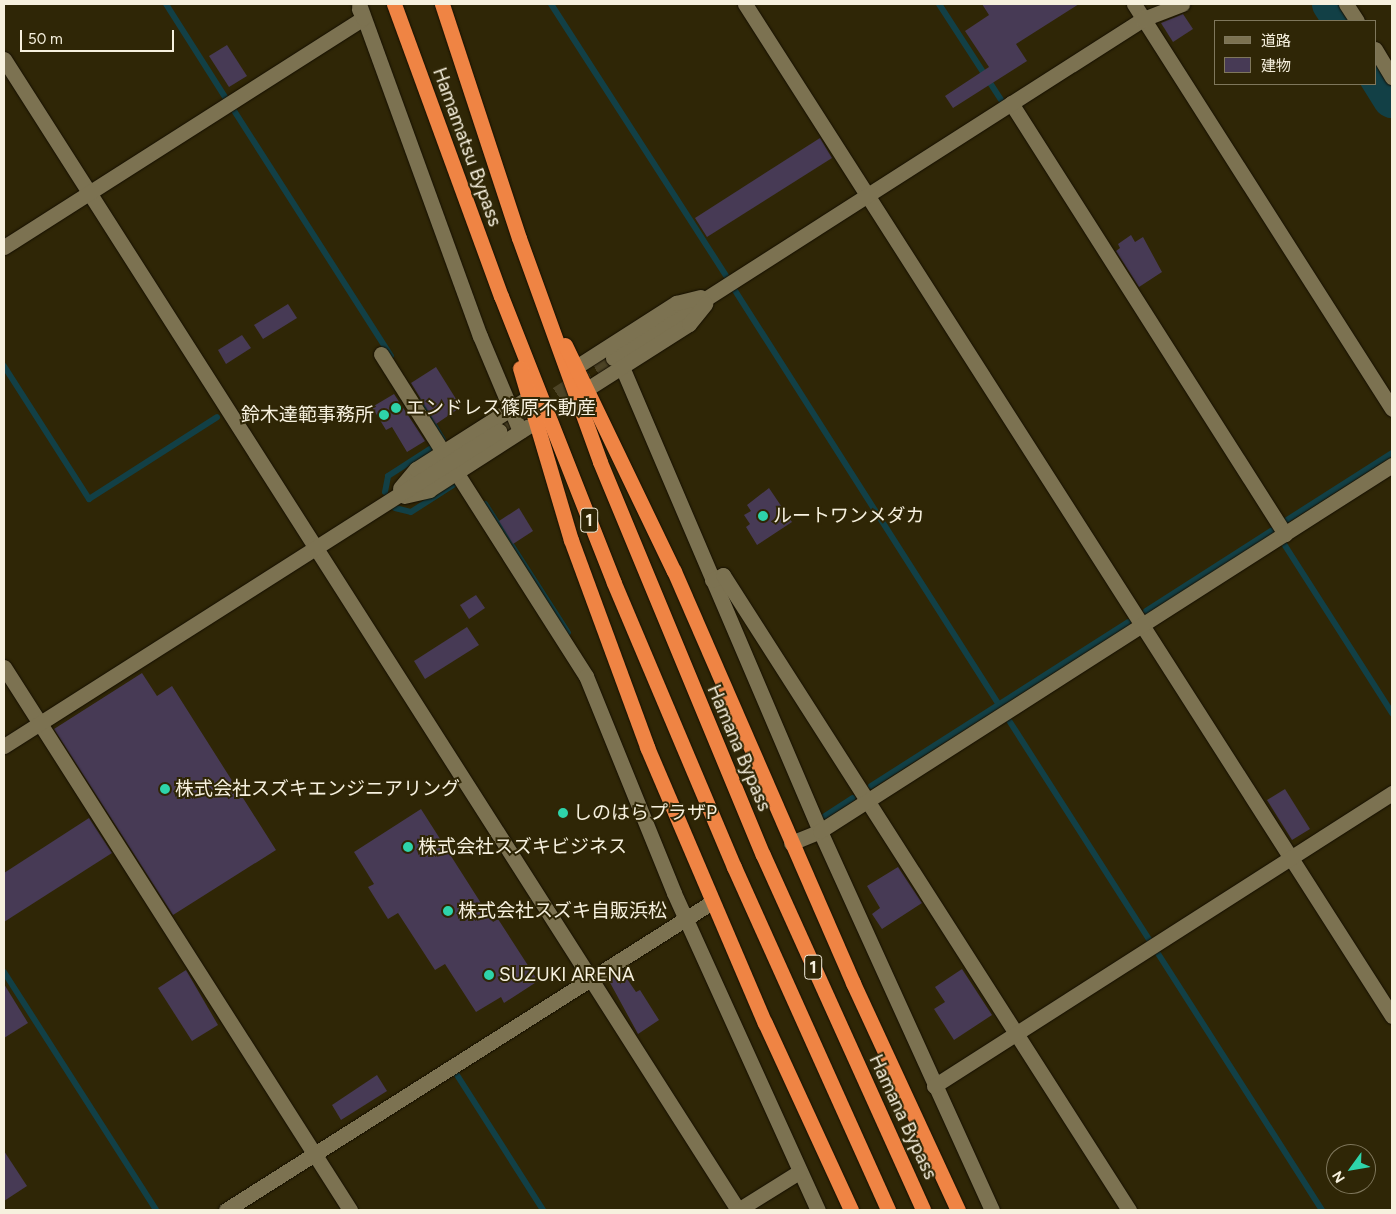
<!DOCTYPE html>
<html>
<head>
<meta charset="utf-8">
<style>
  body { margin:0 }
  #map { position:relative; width:1396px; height:1214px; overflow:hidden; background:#2f2606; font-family:Figtree,"Noto Sans JP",sans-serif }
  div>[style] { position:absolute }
  .stream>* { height:6px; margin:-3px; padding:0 3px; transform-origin:3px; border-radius:3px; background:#124046 }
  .river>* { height:38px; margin:-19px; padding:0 19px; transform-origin:19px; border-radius:19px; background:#124046 }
  .building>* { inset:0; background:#473a55 }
  .street-tunnel>* { height:15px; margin-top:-7.5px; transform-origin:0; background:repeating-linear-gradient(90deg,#4d4426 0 15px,transparent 0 23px) }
  .roads { filter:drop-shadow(0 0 1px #150f00) drop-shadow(0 0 1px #150f00) }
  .street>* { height:15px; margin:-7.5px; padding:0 7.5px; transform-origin:7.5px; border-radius:7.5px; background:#7c7251 }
  .highway>* { height:15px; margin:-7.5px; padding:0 7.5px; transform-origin:7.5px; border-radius:7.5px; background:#ef8444 }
  .dots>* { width:14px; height:14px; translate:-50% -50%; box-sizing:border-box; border:2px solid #2f2606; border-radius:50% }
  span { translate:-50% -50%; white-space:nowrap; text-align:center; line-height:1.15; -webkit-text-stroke:4px #2f2606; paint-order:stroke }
  .shield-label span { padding:1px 4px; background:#2f2606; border:1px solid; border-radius:4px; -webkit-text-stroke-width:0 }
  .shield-label { font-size:18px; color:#f6f0de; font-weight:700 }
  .street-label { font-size:19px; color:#f6f0de }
  .poi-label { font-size:19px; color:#f6f0de }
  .left { translate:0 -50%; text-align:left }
  .right { translate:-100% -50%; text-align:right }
  .frame { position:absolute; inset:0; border:5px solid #f6f0de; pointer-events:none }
  .legend { position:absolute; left:1214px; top:20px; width:162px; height:65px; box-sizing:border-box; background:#2f2606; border:1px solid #7f775c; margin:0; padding:6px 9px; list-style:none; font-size:15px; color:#f6f0de }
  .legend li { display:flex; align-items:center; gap:10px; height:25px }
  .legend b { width:25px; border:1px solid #7f775c }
  .north { position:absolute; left:1326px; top:1144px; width:50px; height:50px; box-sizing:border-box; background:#2f2606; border:1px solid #7f775c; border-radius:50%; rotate:238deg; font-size:14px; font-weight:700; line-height:20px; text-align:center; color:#f6f0de }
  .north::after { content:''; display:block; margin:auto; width:18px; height:22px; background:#2ed4aa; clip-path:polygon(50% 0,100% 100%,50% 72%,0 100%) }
  .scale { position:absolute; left:20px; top:30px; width:154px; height:22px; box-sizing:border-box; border:2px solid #f6f0de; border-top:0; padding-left:6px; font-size:15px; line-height:18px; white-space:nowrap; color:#f6f0de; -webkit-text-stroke:4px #2f2606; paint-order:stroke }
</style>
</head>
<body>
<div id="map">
  <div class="stream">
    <div style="left:166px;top:4px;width:110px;rotate:57.6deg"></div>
    <div style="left:551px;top:4px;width:323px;rotate:57.2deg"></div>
    <div style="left:939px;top:4px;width:114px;rotate:57.1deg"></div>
    <div style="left:233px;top:109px;width:293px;rotate:57.4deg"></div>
    <div style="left:734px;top:289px;width:495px;rotate:57.5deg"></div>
    <div style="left:4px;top:366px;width:158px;rotate:57.4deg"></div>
    <div style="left:89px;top:499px;width:152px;rotate:-32.6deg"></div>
    <div style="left:420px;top:402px;width:44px;rotate:58.8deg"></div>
    <div style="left:385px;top:492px;width:16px;rotate:-79deg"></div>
    <div style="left:388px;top:476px;width:54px;rotate:-32.8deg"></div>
    <div style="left:485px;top:504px;width:153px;rotate:57.2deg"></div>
    <div style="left:395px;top:508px;width:16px;rotate:14deg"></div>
    <div style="left:411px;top:512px;width:50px;rotate:-32.7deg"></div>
    <div style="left:1287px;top:520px;width:125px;rotate:-32.5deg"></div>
    <div style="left:1284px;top:544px;width:201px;rotate:57.4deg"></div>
    <div style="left:1146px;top:611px;width:154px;rotate:-32.6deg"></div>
    <div style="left:1010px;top:722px;width:258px;rotate:57.4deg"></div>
    <div style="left:871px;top:786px;width:305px;rotate:-32.5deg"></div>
    <div style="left:825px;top:816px;width:33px;rotate:-33deg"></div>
    <div style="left:1157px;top:952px;width:306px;rotate:57.4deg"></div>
    <div style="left:4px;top:972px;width:282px;rotate:57.4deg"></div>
    <div style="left:457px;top:1075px;width:160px;rotate:57.5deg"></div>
  </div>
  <div class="river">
    <div style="left:1331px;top:4px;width:20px;rotate:57deg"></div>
    <div style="left:1375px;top:72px;width:32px;rotate:58deg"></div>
  </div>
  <div class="building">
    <div style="clip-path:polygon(982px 4px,1079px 4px,1016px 44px,1027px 61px,953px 108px,945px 96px,989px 67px,965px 31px,989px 15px)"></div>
    <div style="clip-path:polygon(1183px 14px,1193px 29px,1173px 42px,1161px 23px)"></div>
    <div style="clip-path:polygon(227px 45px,247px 76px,229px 87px,209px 56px)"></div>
    <div style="clip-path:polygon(820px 138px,832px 158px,707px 237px,695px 218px)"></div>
    <div style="clip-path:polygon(1131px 235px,1135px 242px,1143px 237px,1162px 272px,1139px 287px,1116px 251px,1120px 248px,1118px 244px)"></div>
    <div style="clip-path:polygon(288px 304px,297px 318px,263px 339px,254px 325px)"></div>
    <div style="clip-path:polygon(242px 335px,251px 348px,226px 364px,218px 350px)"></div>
    <div style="clip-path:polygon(436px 367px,461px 407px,436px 424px,411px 383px)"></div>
    <div style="clip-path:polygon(394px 394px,425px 441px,407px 452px,392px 427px,386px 430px,372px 407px)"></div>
    <div style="clip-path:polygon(769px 488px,792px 522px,757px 545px,746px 527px,750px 524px,744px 515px,751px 511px,747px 505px)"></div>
    <div style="clip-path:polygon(519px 508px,533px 531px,513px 544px,499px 521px)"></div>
    <div style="clip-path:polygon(476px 595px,485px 608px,469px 619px,460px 605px)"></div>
    <div style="clip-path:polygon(467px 627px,479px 645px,425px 679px,414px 661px)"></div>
    <div style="clip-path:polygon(142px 673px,157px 696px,172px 686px,276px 850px,173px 915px,54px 729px)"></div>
    <div style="clip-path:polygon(1285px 789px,1310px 829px,1292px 840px,1267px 800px)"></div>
    <div style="clip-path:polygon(421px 809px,493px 922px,498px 919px,538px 981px,504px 1003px,501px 997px,476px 1012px,445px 964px,435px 970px,398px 913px,388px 919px,368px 887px,374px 884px,354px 852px)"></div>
    <div style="clip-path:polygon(89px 818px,112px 853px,4px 922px,4px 873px)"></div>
    <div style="clip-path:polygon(898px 867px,922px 903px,882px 929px,872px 914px,880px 908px,867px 886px)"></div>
    <div style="clip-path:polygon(962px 969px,992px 1015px,954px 1040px,934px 1009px,945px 1002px,935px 987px)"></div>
    <div style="clip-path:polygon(186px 970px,218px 1025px,192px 1041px,158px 988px)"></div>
    <div style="clip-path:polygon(621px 970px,636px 992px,640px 990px,659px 1020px,638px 1034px,608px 979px)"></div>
    <div style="clip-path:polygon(4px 984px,28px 1023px,4px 1038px)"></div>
    <div style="clip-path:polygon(377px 1075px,387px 1091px,341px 1120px,332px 1105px)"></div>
    <div style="clip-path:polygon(4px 1151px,27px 1186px,4px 1201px)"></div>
  </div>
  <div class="street-tunnel">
    <div style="left:499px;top:431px;width:135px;rotate:-32.6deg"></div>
  </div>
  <div class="roads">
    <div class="street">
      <div style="left:359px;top:4px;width:353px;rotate:70deg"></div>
      <div style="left:480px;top:336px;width:103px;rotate:67.2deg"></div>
      <div style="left:745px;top:4px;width:1201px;rotate:57.41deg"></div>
      <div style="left:1134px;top:4px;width:480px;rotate:57.5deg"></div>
      <div style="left:1346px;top:4px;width:20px;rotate:57deg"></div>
      <div style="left:1375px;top:49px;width:33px;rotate:59deg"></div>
      <div style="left:4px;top:59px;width:1365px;rotate:57.47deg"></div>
      <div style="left:1011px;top:103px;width:511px;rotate:57.55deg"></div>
      <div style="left:4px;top:247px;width:426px;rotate:-32.5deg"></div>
      <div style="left:363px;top:18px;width:10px;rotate:-114deg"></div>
      <div style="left:381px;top:354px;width:116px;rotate:57.7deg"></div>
      <div style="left:613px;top:358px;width:629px;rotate:-32.6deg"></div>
      <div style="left:1143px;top:19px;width:42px;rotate:-21deg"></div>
      <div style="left:576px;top:367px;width:119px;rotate:-32.6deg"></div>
      <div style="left:676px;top:303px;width:25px;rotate:-14deg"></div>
      <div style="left:622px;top:367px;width:504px;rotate:66.89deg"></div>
      <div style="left:820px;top:831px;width:416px;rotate:65.6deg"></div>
      <div style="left:587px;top:389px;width:121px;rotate:-32.5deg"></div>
      <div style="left:689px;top:324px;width:26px;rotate:-51deg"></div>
      <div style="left:456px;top:472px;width:242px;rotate:57.5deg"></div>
      <div style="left:586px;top:676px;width:234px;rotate:67.9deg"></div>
      <div style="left:674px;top:893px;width:348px;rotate:65.6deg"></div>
      <div style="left:400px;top:488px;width:25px;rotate:-50deg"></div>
      <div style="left:416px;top:469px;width:133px;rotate:-32.4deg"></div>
      <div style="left:404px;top:496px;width:26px;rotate:-13deg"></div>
      <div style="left:429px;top:490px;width:117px;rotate:-32.7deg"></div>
      <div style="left:712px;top:580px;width:12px;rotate:-24deg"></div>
      <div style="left:723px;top:575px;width:754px;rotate:57.41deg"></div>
      <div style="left:4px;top:667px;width:644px;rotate:57.49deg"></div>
      <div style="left:4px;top:746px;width:587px;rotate:-32.47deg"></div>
      <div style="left:791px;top:843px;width:31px;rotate:-22deg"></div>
      <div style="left:820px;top:831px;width:679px;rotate:-32.61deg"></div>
      <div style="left:934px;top:1086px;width:544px;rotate:-32.61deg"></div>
      <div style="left:226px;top:1210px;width:575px;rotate:-32.36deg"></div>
      <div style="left:738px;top:1210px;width:72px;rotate:-31.9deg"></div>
    </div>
    <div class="highway">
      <div style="left:394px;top:4px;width:311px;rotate:69.9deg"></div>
      <div style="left:501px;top:296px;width:308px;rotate:68.5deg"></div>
      <div style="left:614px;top:583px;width:308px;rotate:67.1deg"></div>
      <div style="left:734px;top:867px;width:376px;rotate:65.8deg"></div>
      <div style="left:442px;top:4px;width:246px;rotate:71.8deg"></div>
      <div style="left:519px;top:238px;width:238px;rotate:70.1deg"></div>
      <div style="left:600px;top:462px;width:425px;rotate:67.5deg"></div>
      <div style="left:763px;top:855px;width:389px;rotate:65.7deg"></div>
      <div style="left:565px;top:345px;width:251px;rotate:64.3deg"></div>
      <div style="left:674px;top:571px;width:449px;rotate:66.5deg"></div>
      <div style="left:853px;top:983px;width:250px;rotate:65.2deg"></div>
      <div style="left:520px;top:368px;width:179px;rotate:73.5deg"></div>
      <div style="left:571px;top:540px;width:221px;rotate:69.8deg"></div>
      <div style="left:647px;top:747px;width:300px;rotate:66.9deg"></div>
      <div style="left:765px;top:1023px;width:206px;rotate:65.3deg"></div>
    </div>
  </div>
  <div class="dots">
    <div style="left:396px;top:408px;background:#2ed4aa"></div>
    <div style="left:384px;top:415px;background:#2ed4aa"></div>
    <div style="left:763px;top:516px;background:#2ed4aa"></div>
    <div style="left:165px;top:789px;background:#2ed4aa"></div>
    <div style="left:563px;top:813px;background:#2ed4aa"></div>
    <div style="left:408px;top:847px;background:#2ed4aa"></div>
    <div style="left:448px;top:911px;background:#2ed4aa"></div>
    <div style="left:489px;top:975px;background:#2ed4aa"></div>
  </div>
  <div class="shield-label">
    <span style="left:589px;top:520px">1</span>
    <span style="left:813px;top:967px">1</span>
  </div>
  <div class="street-label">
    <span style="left:467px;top:147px;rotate:70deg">Hamamatsu Bypass</span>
    <span style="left:739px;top:748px;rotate:67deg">Hamana Bypass</span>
    <span style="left:903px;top:1117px;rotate:65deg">Hamana Bypass</span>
  </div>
  <div class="poi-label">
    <span class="left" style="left:406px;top:408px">エンドレス篠原不動産</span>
    <span class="right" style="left:374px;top:415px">鈴木達範事務所</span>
    <span class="left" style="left:773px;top:516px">ルートワンメダカ</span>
    <span class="left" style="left:175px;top:789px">株式会社スズキエンジニアリング</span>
    <span class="left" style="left:573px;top:813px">しのはらプラザP</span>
    <span class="left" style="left:418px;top:847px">株式会社スズキビジネス</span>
    <span class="left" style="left:458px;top:911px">株式会社スズキ自販浜松</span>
    <span class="left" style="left:499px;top:975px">SUZUKI ARENA</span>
  </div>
  <div class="frame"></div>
  <ul class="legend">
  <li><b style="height:6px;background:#7c7251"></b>道路</li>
  <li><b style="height:14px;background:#473a55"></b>建物</li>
  </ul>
  <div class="north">N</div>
  <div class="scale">50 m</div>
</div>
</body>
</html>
